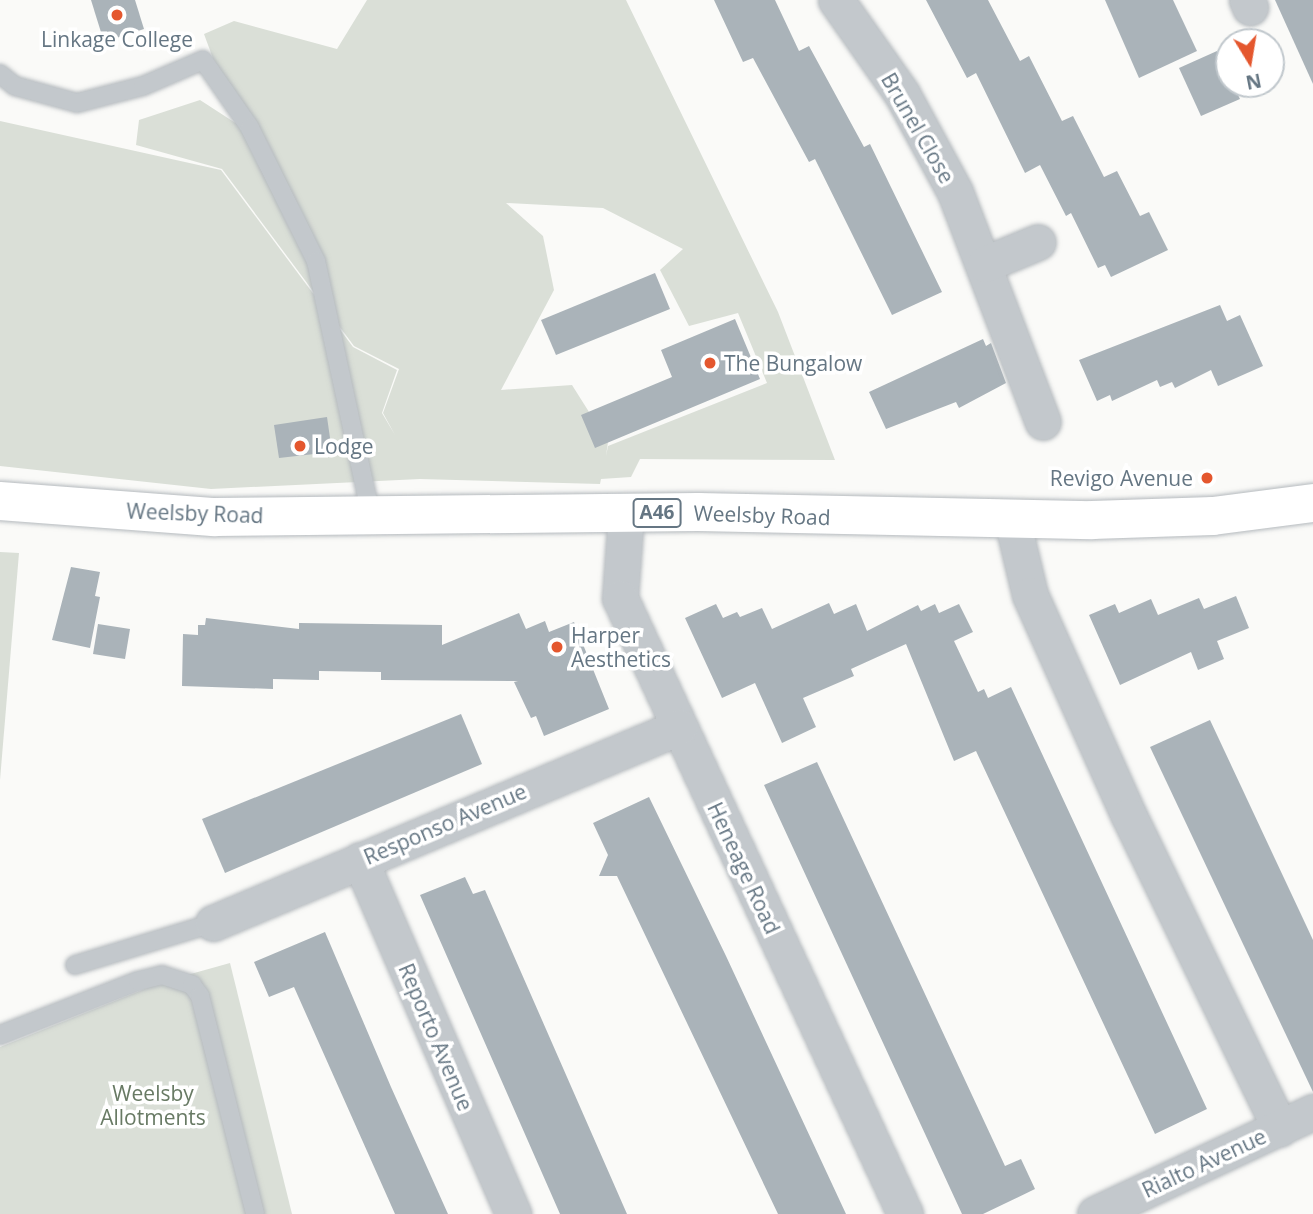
<!DOCTYPE html>
<html>
<head>
<meta charset="utf-8">
<style>
  body { margin:0 }
  #map { position:relative; width:1313px; height:1214px; overflow:hidden; background:#fafaf8; font-family:"Open Sans",sans-serif }
  div>[style] { position:absolute }
  .green>* { inset:0; background:#dadfd7 }
  .building>* { inset:0; background:#aab3b9 }
  .roads { filter:drop-shadow(0 0 2px #b5babe) drop-shadow(0 0 2px #b5babe) }
  .lane>* { height:18px; margin:-9px; padding:0 9px; transform-origin:9px; border-radius:9px; background:#c3c8cc }
  .street>* { height:35px; margin:-17.5px; padding:0 17.5px; transform-origin:17.5px; border-radius:17.5px; background:#c3c8cc }
  .primary>* { height:38px; margin:-19px; padding:0 19px; transform-origin:19px; border-radius:19px; background:#fff }
  .dots>* { width:19px; height:19px; translate:-50% -50%; box-sizing:border-box; border:4px solid #fff; border-radius:50% }
  span { translate:-50% -50%; white-space:nowrap; text-align:center; line-height:1.15; -webkit-text-stroke:7px #fff; paint-order:stroke }
  .shield-label span { padding:2px 5px; background:#fff; border:2px solid; border-radius:5px; -webkit-text-stroke-width:0 }
  .shield-label { font-size:19px; color:#657683; font-weight:700 }
  .poi-label { font-size:21px; color:#657683 }
  .left { translate:0 -50%; text-align:left }
  .right { translate:-100% -50%; text-align:right }
  .street-label { font-size:21px; color:#657683 }
  .park-label { font-size:21px; color:#687a64 }
  .north { position:absolute; left:1215px; top:28px; width:70px; height:70px; box-sizing:border-box; background:#fff; border:2px solid #c1c8cd; border-radius:50%; rotate:169deg; font-size:19px; font-weight:700; line-height:28px; text-align:center; color:#657683 }
  .north::after { content:''; display:block; margin:auto; width:24px; height:32px; background:#e4572e; clip-path:polygon(50% 0,100% 100%,50% 72%,0 100%) }
</style>
</head>
<body>
<div id="map">
  <div class="green">
    <div style="clip-path:polygon(evenodd,367px 0,626px 0,778px 312px,835px 460px,640px 459px,631px 477px,601px 479px,600px 484px,420px 479px,211px 489px,0 466px,0 121px,221px 170px,353px 347px,397px 370px,382px 413px,395px 435px,383px 413px,399px 369px,354px 346px,222px 169px,136px 145px,139px 120px,200px 100px,237px 124px,204px 34px,234px 21px,337px 49px,367px 0,506px 203px,603px 208px,683px 249px,660px 270px,689px 326px,738px 313px,767px 383px,608px 446px,606px 456px,608px 442px,572px 385px,501px 390px,554px 290px,543px 236px,506px 203px)"></div>
    <div style="clip-path:polygon(0 552px,19px 553px,0 780px)"></div>
    <div style="clip-path:polygon(230px 963px,292px 1214px,0 1214px,0 1047px,162px 982px)"></div>
  </div>
  <div class="building">
    <div style="clip-path:polygon(91px 0,135px 0,144px 29px,104px 42px)"></div>
    <div style="clip-path:polygon(714px 0,775px 0,799px 51px,809px 46px,864px 147px,870px 144px,942px 292px,892px 315px,815px 159px,809px 162px,753px 58px,743px 62px)"></div>
    <div style="clip-path:polygon(926px 0,988px 0,1020px 61px,1029px 56px,1062px 121px,1073px 116px,1104px 177px,1117px 171px,1140px 216px,1149px 212px,1168px 250px,1111px 277px,1105px 265px,1098px 268px,1071px 213px,1066px 216px,1040px 165px,1025px 173px,976px 73px,967px 78px)"></div>
    <div style="clip-path:polygon(1105px 0,1173px 0,1197px 51px,1139px 78px)"></div>
    <div style="clip-path:polygon(1275px 0,1313px 0,1313px 84px)"></div>
    <div style="clip-path:polygon(1217px 51px,1240px 99px,1201px 116px,1179px 68px)"></div>
    <div style="clip-path:polygon(655px 273px,670px 309px,556px 355px,541px 320px)"></div>
    <div style="clip-path:polygon(1220px 305px,1227px 321px,1240px 315px,1263px 366px,1218px 386px,1211px 370px,1175px 388px,1172px 382px,1160px 387px,1157px 380px,1112px 401px,1110px 395px,1097px 401px,1079px 360px)"></div>
    <div style="clip-path:polygon(735px 319px,760px 379px,595px 448px,581px 415px,672px 377px,661px 350px)"></div>
    <div style="clip-path:polygon(983px 339px,986px 346px,991px 343px,1006px 383px,959px 408px,956px 402px,886px 429px,869px 392px)"></div>
    <div style="clip-path:polygon(327px 417px,332px 452px,279px 458px,274px 425px)"></div>
    <div style="clip-path:polygon(71px 567px,100px 572px,95px 596px,100px 597px,90px 648px,52px 640px)"></div>
    <div style="clip-path:polygon(1236px 596px,1249px 628px,1217px 641px,1224px 659px,1198px 670px,1191px 652px,1120px 685px,1089px 615px,1115px 604px,1119px 613px,1151px 599px,1158px 615px,1199px 598px,1204px 609px)"></div>
    <div style="clip-path:polygon(829px 603px,834px 614px,856px 604px,867px 631px,918px 605px,921px 611px,935px 604px,939px 613px,959px 604px,973px 632px,954px 641px,978px 692px,984px 689px,988px 698px,1011px 687px,1207px 1109px,1155px 1134px,976px 751px,954px 761px,906px 644px,851px 669px,854px 676px,803px 698px,816px 727px,782px 743px,755px 683px,722px 698px,685px 618px,716px 604px,723px 618px,737px 612px,740px 617px,762px 608px,772px 629px)"></div>
    <div style="clip-path:polygon(519px 613px,526px 629px,545px 621px,549px 632px,574px 622px,609px 709px,544px 736px,536px 716px,531px 718px,514px 682px,518px 681px,381px 680px,381px 672px,319px 671px,319px 680px,273px 679px,273px 689px,182px 686px,183px 634px,198px 635px,198px 625px,205px 625px,206px 618px,299px 629px,299px 623px,442px 625px,442px 645px)"></div>
    <div style="clip-path:polygon(98px 624px,130px 629px,125px 659px,93px 654px)"></div>
    <div style="clip-path:polygon(461px 714px,482px 764px,225px 873px,202px 819px)"></div>
    <div style="clip-path:polygon(1210px 720px,1313px 940px,1313px 1092px,1150px 747px)"></div>
    <div style="clip-path:polygon(817px 762px,1005px 1166px,1021px 1159px,1035px 1189px,983px 1214px,962px 1214px,764px 785px)"></div>
    <div style="clip-path:polygon(649px 797px,726px 956px,846px 1214px,778px 1214px,617px 876px,599px 876px,608px 855px,593px 823px)"></div>
    <div style="clip-path:polygon(465px 877px,473px 894px,485px 890px,627px 1214px,560px 1214px,420px 895px)"></div>
    <div style="clip-path:polygon(325px 932px,391px 1087px,448px 1214px,395px 1214px,294px 987px,269px 997px,254px 962px)"></div>
  </div>
  <div class="roads">
    <div class="lane">
      <div style="left:0;top:74px;width:19px;rotate:39deg"></div>
      <div style="left:15px;top:86px;width:64px;rotate:15.3deg"></div>
      <div style="left:77px;top:103px;width:68px;rotate:-14.4deg"></div>
      <div style="left:143px;top:86px;width:65px;rotate:-23.4deg"></div>
      <div style="left:203px;top:60px;width:83px;rotate:55.3deg"></div>
      <div style="left:250px;top:128px;width:148px;rotate:63.6deg"></div>
      <div style="left:316px;top:261px;width:260px;rotate:77.8deg"></div>
      <div style="left:75px;top:965px;width:144px;rotate:-16.9deg"></div>
      <div style="left:0;top:1035px;width:148px;rotate:-21.4deg"></div>
      <div style="left:138px;top:981px;width:25px;rotate:-14deg"></div>
      <div style="left:162px;top:975px;width:32px;rotate:18deg"></div>
      <div style="left:192px;top:985px;width:14px;rotate:54deg"></div>
      <div style="left:200px;top:996px;width:225px;rotate:75.8deg"></div>
    </div>
    <div class="street">
      <div style="left:836px;top:0;width:115px;rotate:54.9deg"></div>
      <div style="left:902px;top:94px;width:111px;rotate:61.6deg"></div>
      <div style="left:955px;top:192px;width:246px;rotate:69.1deg"></div>
      <div style="left:1247px;top:0;width:8px;rotate:67deg"></div>
      <div style="left:985px;top:264px;width:57px;rotate:-22.5deg"></div>
      <div style="left:626px;top:514px;width:84px;rotate:94.1deg"></div>
      <div style="left:620px;top:598px;width:679px;rotate:65.17deg"></div>
      <div style="left:1012px;top:520px;width:77px;rotate:76.5deg"></div>
      <div style="left:1030px;top:595px;width:242px;rotate:65.9deg"></div>
      <div style="left:1129px;top:816px;width:347px;rotate:64.2deg"></div>
      <div style="left:360px;top:860px;width:386px;rotate:66.6deg"></div>
      <div style="left:213px;top:923px;width:506px;rotate:-22.81deg"></div>
      <div style="left:1095px;top:1214px;width:241px;rotate:-25.1deg"></div>
    </div>
    <div class="primary">
      <div style="left:0;top:501px;width:216px;rotate:4.3deg"></div>
      <div style="left:215px;top:517px;width:483px;rotate:-0.6deg"></div>
      <div style="left:698px;top:512px;width:394px;rotate:1.2deg"></div>
      <div style="left:1092px;top:520px;width:121px;rotate:-1.9deg"></div>
      <div style="left:1213px;top:516px;width:101px;rotate:-7.4deg"></div>
    </div>
  </div>
  <div class="dots">
    <div style="left:117px;top:15px;background:#e4572e"></div>
    <div style="left:710px;top:363px;background:#e4572e"></div>
    <div style="left:300px;top:446px;background:#e4572e"></div>
    <div style="left:1207px;top:478px;background:#e4572e"></div>
    <div style="left:557px;top:647px;background:#e4572e"></div>
  </div>
  <div class="shield-label">
    <span style="left:657px;top:513px">A46</span>
  </div>
  <div class="poi-label">
    <span style="left:117px;top:39px">Linkage College</span>
    <span class="left" style="left:724px;top:363px">The Bungalow</span>
    <span class="left" style="left:314px;top:446px">Lodge</span>
    <span class="right" style="left:1193px;top:478px">Revigo Avenue</span>
    <span class="left" style="left:571px;top:647px">Harper<br>Aesthetics</span>
  </div>
  <div class="street-label">
    <span style="left:918px;top:128px;rotate:60deg">Brunel Close</span>
    <span style="left:195px;top:513px;rotate:2deg">Weelsby Road</span>
    <span style="left:762px;top:515px;rotate:2deg">Weelsby Road</span>
    <span style="left:445px;top:824px;rotate:-23deg">Responso Avenue</span>
    <span style="left:744px;top:868px;rotate:65deg">Heneage Road</span>
    <span style="left:436px;top:1037px;rotate:67deg">Reporto Avenue</span>
    <span style="left:1204px;top:1163px;rotate:-25deg">Rialto Avenue</span>
  </div>
  <div class="park-label">
    <span style="left:153px;top:1105px">Weelsby<br>Allotments</span>
  </div>
  <div class="north">N</div>
</div>
</body>
</html>
